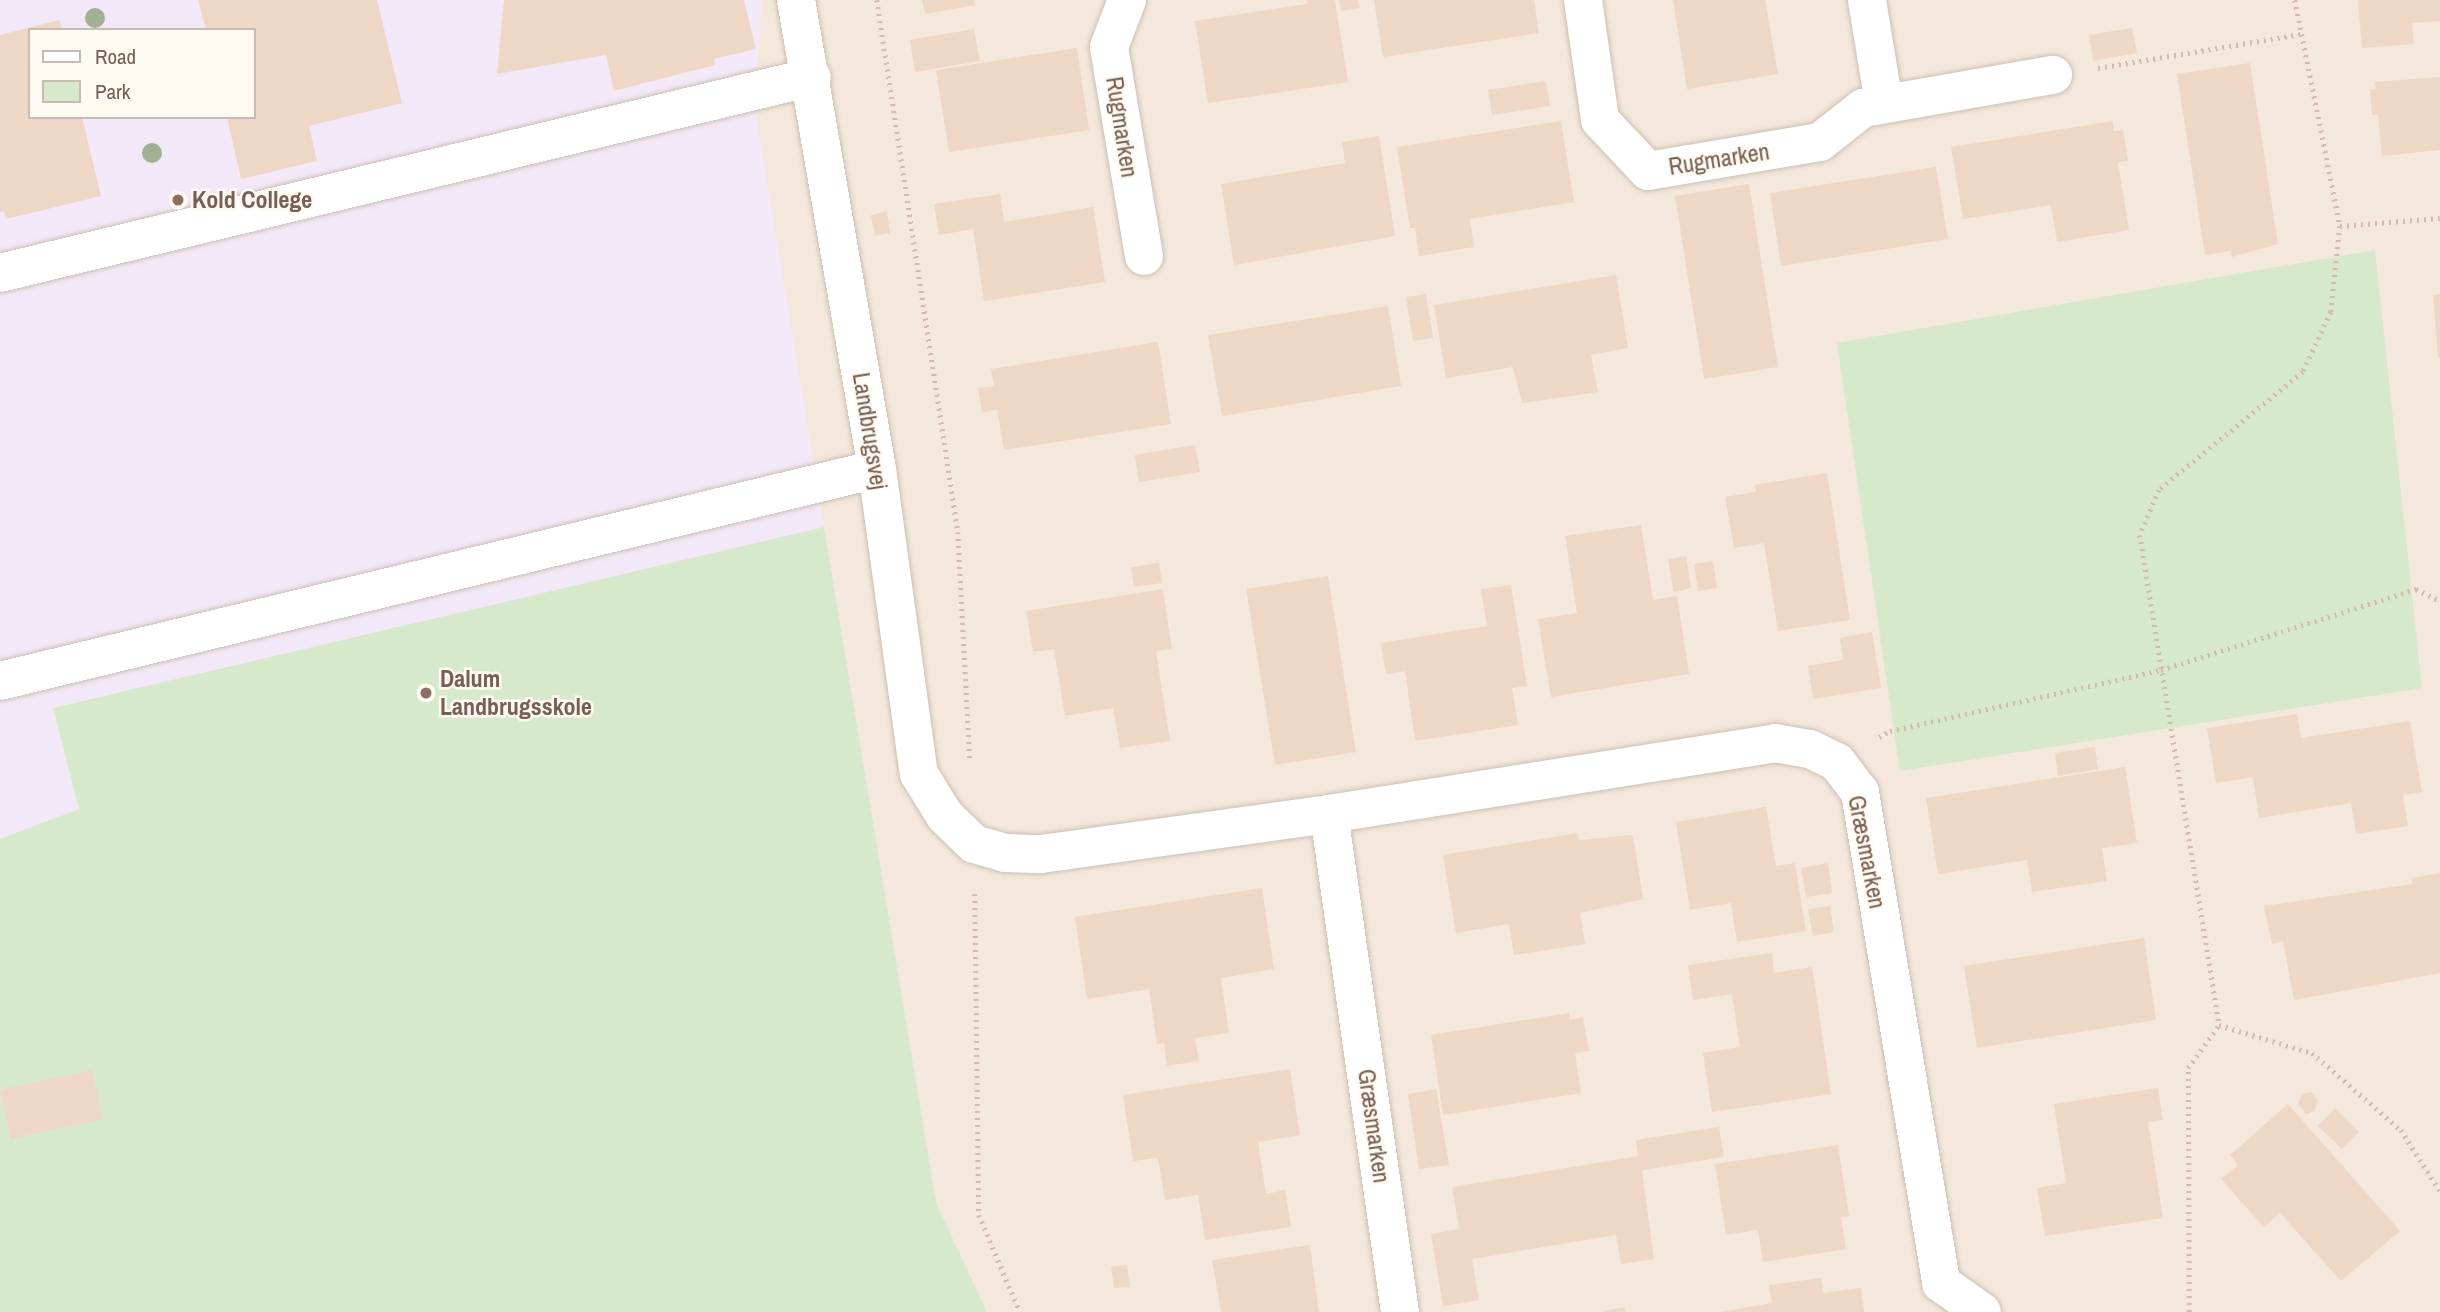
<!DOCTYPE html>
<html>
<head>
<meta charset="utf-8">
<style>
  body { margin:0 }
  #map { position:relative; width:2440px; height:1312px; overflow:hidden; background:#fbf6ec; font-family:"Archivo Narrow",sans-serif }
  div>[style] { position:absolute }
  .residential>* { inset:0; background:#f3e8db }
  .education>* { inset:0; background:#f3e8f8 }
  .green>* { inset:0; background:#d6e9cb }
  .building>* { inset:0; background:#efd7c5 }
  .path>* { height:4.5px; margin-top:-2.25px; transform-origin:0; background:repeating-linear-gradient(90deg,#d5baa8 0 2px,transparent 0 7px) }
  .roads { filter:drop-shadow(0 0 2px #cdbfb2) drop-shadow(0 0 2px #cdbfb2) }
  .minor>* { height:38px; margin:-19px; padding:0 19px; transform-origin:19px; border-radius:19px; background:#fff }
  .trees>* { width:20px; height:20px; margin:-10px; border-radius:50%; background:#a0b292 }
  .dots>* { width:19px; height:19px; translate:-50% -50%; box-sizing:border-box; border:4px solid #fefaf2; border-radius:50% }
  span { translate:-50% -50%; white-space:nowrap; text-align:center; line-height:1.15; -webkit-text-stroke:5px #fefaf2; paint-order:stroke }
  .street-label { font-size:24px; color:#765e50 }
  .education-label { font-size:24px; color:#785e54; font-weight:700 }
  .left { translate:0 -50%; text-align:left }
  .legend { position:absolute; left:28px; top:28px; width:228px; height:91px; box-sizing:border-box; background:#fefaf2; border:2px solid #c8bcb1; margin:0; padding:9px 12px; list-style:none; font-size:21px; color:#765e50 }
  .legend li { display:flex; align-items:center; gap:14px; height:35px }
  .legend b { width:35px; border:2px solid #c8bcb1 }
</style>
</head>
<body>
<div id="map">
  <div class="residential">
    <div style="clip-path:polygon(evenodd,0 0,2440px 0,2440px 1312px,0 1312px,0 0,30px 30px,254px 30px,254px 117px,30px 117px,30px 30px)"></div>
  </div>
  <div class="education">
    <div style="clip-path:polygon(evenodd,0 0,762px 0,755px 107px,936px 1203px,987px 1312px,0 1312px,0 0,30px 30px,254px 30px,254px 117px,30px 117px,30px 30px)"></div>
  </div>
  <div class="green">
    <div style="clip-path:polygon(2375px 250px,2422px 688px,1900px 771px,1837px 343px)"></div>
    <div style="clip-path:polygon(824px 527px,936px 1203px,987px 1312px,0 1312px,0 839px,79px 809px,53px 708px)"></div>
  </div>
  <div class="building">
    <div style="clip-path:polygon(198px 0,377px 0,402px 103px,309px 126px,317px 161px,241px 179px,227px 117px,254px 117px,254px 30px,206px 30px)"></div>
    <div style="clip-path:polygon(504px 0,744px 0,756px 49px,714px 59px,715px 65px,614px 91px,606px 55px,497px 74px)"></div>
    <div style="clip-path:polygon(922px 0,974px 0,975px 5px,925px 14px)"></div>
    <div style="clip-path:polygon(1307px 0,1335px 0,1348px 82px,1208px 103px,1195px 21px,1307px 4px)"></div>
    <div style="clip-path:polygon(1339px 0,1358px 0,1360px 8px,1341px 11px)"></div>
    <div style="clip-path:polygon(1374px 0,1534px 0,1539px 33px,1383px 57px)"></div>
    <div style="clip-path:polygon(1673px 0,1765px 0,1778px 74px,1687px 89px)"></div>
    <div style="clip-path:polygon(2358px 0,2440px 0,2440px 21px,2412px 23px,2414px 44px,2362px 48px)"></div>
    <div style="clip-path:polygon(59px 20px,62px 30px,30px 30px,30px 117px,82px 117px,101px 196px,6px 219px,4px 211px,0 212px,0 35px)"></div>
    <div style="clip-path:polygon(2132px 28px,2137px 53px,2093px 61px,2089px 35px)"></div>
    <div style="clip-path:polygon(974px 29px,980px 61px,915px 72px,910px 40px)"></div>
    <div style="clip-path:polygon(1077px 48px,1089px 130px,949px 152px,936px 70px)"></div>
    <div style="clip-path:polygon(2250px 63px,2278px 244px,2232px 257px,2230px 251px,2205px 255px,2177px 74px)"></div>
    <div style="clip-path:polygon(2440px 77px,2440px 150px,2382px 156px,2378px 115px,2372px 115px,2370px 90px,2376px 89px,2375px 82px)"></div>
    <div style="clip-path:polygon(1546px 81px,1550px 106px,1492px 115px,1488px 90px)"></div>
    <div style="clip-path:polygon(1561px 121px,1574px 202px,1470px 219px,1474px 247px,1419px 256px,1415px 228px,1410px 228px,1397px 147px)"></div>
    <div style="clip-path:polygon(2113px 121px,2114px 131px,2123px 130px,2128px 161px,2118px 162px,2129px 230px,2057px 242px,2051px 205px,1963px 219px,1951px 147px)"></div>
    <div style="clip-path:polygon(1379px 136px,1395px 236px,1234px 265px,1221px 184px,1345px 163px,1342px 142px)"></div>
    <div style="clip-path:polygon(1936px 167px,1948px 239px,1781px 266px,1770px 193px)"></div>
    <div style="clip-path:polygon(1749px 184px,1778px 367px,1704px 379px,1675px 196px)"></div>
    <div style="clip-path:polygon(1000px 194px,1004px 222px,1093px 207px,1105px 282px,984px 301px,973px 229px,939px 235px,934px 204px)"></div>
    <div style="clip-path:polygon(887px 211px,890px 233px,875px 236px,871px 215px)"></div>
    <div style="clip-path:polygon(1616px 275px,1628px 348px,1591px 355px,1598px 392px,1522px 403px,1513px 367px,1446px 378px,1434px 305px)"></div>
    <div style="clip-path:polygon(1426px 294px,1433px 338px,1413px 341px,1406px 297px)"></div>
    <div style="clip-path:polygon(2440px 294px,2440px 358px,2438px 358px,2433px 295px)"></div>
    <div style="clip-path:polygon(1388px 306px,1401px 386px,1222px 416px,1208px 335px)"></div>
    <div style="clip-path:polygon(1158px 342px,1171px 424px,1004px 450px,997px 409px,982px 413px,978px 388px,994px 386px,991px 369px)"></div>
    <div style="clip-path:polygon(1195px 445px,1200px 472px,1139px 482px,1135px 455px)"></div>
    <div style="clip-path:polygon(1827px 473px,1850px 620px,1778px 631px,1764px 543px,1734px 548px,1725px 497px,1756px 492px,1755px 485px)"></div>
    <div style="clip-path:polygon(1641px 525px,1653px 600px,1677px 596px,1689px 674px,1551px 697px,1538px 619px,1577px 613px,1565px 536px)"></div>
    <div style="clip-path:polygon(1686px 556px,1691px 588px,1674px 592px,1668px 559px)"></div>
    <div style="clip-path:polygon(1713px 561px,1717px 588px,1698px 591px,1694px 564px)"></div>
    <div style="clip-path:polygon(1159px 563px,1162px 583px,1134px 587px,1131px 567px)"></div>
    <div style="clip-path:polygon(1328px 576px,1356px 752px,1275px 765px,1246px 589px)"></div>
    <div style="clip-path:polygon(1511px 585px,1527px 686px,1512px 688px,1518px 725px,1415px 741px,1405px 671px,1386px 674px,1381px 643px,1487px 626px,1481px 589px)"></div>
    <div style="clip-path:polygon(1163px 589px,1172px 649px,1156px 651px,1170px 741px,1120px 748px,1113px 708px,1065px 716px,1054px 649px,1033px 652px,1026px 611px)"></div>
    <div style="clip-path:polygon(1872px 632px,1881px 688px,1813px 699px,1808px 666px,1843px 660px,1840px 638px)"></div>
    <div style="clip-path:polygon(2297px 714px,2301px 738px,2410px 721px,2422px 792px,2403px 795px,2408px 826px,2356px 834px,2351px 803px,2259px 818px,2253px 777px,2216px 783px,2207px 728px)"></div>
    <div style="clip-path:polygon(2095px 747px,2098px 769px,2058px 776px,2055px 753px)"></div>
    <div style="clip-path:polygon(2125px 767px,2137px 843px,2102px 848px,2107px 881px,2032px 892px,2027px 860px,1938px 874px,1926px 798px)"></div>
    <div style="clip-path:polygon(1766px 807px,1776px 866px,1795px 863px,1806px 931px,1737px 942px,1731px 903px,1690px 910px,1676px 822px)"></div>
    <div style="clip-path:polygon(1578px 833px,1579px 840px,1633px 835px,1643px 899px,1580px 913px,1585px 944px,1514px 955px,1509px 924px,1456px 933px,1443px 855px)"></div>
    <div style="clip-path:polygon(1828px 863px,1832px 893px,1806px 897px,1801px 868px)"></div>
    <div style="clip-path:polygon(2440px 873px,2440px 973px,2294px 1000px,2283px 941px,2272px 944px,2264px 906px,2413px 884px,2411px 878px)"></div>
    <div style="clip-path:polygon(1262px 888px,1274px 969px,1221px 978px,1229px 1033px,1195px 1038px,1199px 1061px,1167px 1066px,1164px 1043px,1157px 1044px,1149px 989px,1087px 999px,1075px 917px)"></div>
    <div style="clip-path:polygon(1830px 906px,1834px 932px,1813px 936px,1808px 909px)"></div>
    <div style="clip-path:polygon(2144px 938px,2156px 1020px,1977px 1048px,1964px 966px)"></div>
    <div style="clip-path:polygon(1772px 953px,1774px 973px,1812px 967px,1831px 1094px,1712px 1112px,1703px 1053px,1740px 1047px,1732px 994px,1693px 1000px,1688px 965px)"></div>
    <div style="clip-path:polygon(1569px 1013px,1570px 1020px,1583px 1017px,1589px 1051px,1575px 1053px,1581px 1093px,1443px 1115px,1431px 1035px)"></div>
    <div style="clip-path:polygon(1290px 1069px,1300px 1135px,1258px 1142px,1266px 1194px,1285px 1190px,1291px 1227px,1205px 1240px,1198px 1195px,1165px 1200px,1158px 1158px,1133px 1161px,1123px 1095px)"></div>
    <div style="clip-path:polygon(92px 1070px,103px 1119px,11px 1139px,0 1090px)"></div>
    <div style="clip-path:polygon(2158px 1088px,2163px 1120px,2148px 1122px,2163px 1218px,2045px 1236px,2037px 1188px,2066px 1183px,2054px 1104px)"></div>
    <div style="clip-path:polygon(1436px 1089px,1449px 1165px,1419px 1169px,1408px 1094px)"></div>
    <div style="clip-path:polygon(2312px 1092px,2318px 1100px,2315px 1111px,2306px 1114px,2298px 1104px,2302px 1094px)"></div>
    <div style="clip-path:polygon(2288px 1104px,2400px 1231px,2341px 1281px,2280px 1213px,2264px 1227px,2221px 1179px,2238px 1165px,2230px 1155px)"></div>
    <div style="clip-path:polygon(2335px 1108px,2359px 1132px,2342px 1149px,2318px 1126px)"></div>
    <div style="clip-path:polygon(1719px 1127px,1724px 1157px,1642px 1170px,1654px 1259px,1621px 1264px,1616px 1235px,1472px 1259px,1479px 1300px,1443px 1306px,1431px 1234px,1459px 1229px,1452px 1187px,1638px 1156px,1636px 1140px)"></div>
    <div style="clip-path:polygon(1838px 1145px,1849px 1216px,1841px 1217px,1846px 1249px,1763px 1262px,1758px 1230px,1726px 1235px,1715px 1164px)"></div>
    <div style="clip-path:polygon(1310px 1245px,1319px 1312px,1221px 1312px,1212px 1260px)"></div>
    <div style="clip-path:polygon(1127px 1265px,1130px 1287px,1114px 1288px,1111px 1267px)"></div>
    <div style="clip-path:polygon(1821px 1278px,1823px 1293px,1861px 1288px,1864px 1312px,1720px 1312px,1772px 1303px,1769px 1285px)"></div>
    <div style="clip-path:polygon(1625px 1307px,1626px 1312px,1605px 1312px,1604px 1311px)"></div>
  </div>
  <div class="path">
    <div style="left:877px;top:0;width:538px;rotate:81.34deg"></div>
    <div style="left:958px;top:532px;width:231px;rotate:87deg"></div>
    <div style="left:2295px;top:0;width:230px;rotate:78.7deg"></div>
    <div style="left:2340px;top:226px;width:86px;rotate:96deg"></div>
    <div style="left:2331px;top:312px;width:66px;rotate:115deg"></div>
    <div style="left:2303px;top:372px;width:186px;rotate:140.7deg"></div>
    <div style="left:2159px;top:490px;width:49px;rotate:112.9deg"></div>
    <div style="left:2140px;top:535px;width:496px;rotate:80.8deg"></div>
    <div style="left:2219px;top:1025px;width:97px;rotate:16.8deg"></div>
    <div style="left:2312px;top:1053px;width:118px;rotate:40.9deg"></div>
    <div style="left:2401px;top:1130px;width:72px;rotate:57.4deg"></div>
    <div style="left:2098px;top:68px;width:206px;rotate:-9.5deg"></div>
    <div style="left:2340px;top:226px;width:100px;rotate:-4.6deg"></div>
    <div style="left:1879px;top:737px;width:13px;rotate:-29deg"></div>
    <div style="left:1890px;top:731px;width:278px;rotate:-12.7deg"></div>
    <div style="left:2161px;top:670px;width:268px;rotate:-17.6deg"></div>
    <div style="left:2416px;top:589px;width:27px;rotate:27deg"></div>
    <div style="left:975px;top:894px;width:321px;rotate:89.3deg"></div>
    <div style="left:979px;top:1215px;width:105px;rotate:67.1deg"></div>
    <div style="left:2189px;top:1312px;width:244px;rotate:-90.2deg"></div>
    <div style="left:2188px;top:1068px;width:53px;rotate:-54.2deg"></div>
  </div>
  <div class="roads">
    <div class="minor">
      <div style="left:796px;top:0;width:476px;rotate:80.2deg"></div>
      <div style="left:877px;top:469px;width:308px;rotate:82.2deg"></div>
      <div style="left:919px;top:774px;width:49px;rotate:58.2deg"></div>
      <div style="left:945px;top:816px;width:40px;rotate:44deg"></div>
      <div style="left:974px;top:844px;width:32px;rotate:16deg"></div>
      <div style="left:1005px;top:853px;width:36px;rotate:2deg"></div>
      <div style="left:1041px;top:854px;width:291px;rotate:-7.9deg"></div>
      <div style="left:1329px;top:814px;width:452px;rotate:-9deg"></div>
      <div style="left:1775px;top:743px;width:36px;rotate:10deg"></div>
      <div style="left:1810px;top:749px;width:30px;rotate:26deg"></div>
      <div style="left:1837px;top:762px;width:38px;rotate:53deg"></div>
      <div style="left:1860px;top:792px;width:498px;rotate:80.6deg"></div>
      <div style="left:1941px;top:1283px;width:50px;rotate:35.3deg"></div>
      <div style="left:1127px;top:0;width:50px;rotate:111deg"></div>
      <div style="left:1109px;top:47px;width:212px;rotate:80.5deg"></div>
      <div style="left:1583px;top:0;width:121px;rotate:81.9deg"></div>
      <div style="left:1600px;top:120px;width:70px;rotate:46.7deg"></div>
      <div style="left:1648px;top:171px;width:174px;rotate:-9.6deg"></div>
      <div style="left:1820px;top:142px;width:55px;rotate:-38.3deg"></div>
      <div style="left:1863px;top:108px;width:193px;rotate:-9.9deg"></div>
      <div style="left:1867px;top:0;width:105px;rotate:80.7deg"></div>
      <div style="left:0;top:273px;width:835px;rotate:-13.57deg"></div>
      <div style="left:0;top:681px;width:902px;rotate:-13.59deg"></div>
      <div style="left:1329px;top:814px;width:503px;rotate:81.89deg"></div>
    </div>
  </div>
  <div class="trees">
    <div style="left:95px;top:18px"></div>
    <div style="left:152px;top:153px"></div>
  </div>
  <div class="dots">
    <div style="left:178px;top:200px;background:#8d6e63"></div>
    <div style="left:426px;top:693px;background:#8d6e63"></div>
  </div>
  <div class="street-label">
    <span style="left:1122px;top:127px;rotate:81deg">Rugmarken</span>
    <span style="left:1719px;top:159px;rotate:-9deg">Rugmarken</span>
    <span style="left:870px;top:431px;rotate:81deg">Landbrugsvej</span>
    <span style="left:1867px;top:852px;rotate:79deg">Græsmarken</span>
    <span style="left:1374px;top:1126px;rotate:82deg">Græsmarken</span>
  </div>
  <div class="education-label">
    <span class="left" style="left:192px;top:200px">Kold College</span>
    <span class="left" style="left:440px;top:693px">Dalum<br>Landbrugsskole</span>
  </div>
  <ul class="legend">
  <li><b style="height:9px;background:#fff"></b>Road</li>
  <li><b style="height:19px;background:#d6e9cb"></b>Park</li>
  </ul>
</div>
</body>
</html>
